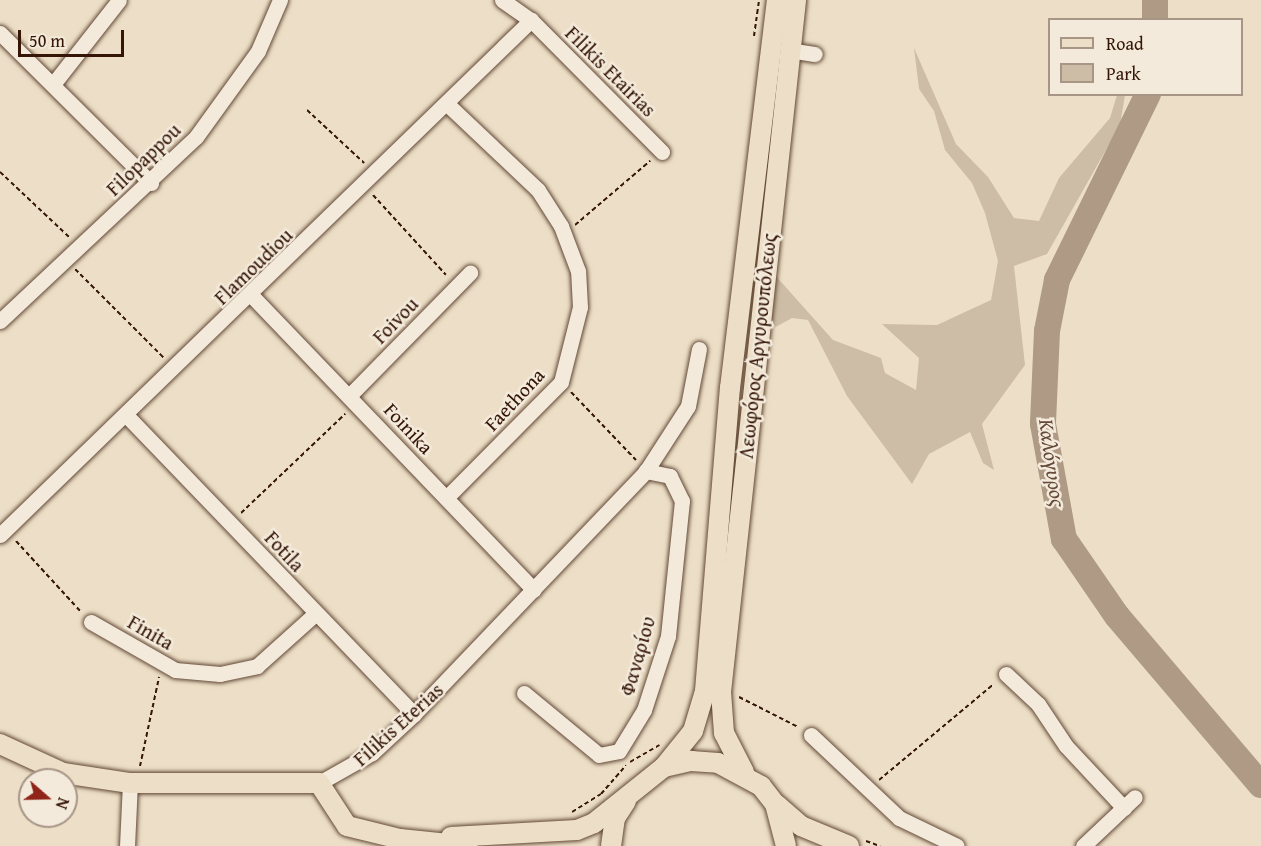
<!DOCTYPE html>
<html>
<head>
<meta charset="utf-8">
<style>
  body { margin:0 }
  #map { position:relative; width:1261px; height:846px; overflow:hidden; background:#eddfc7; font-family:"Gentium Book Plus",serif }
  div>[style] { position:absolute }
  .green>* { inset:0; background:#cebda6 }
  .river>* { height:26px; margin:-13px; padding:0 13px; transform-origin:13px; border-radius:13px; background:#ae9a85 }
  .path>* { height:2px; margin-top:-1px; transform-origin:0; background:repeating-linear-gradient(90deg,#341506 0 4.5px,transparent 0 7.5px) }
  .roads { filter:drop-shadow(0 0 2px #624836) drop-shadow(0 0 2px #624836) }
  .minor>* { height:15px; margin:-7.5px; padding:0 7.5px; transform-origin:7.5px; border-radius:7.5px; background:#f3eadb }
  .major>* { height:20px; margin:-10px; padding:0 10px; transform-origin:10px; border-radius:10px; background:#eddfc7 }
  span { translate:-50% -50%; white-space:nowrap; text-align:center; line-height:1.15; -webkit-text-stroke:5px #f3eadb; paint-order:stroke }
  .street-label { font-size:20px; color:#341506 }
  .water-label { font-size:21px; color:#654a39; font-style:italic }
  .legend { position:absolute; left:1048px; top:18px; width:195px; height:78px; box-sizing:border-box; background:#f3eadb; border:2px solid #a79586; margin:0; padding:8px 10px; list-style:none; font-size:18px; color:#341506 }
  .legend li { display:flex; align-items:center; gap:12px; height:30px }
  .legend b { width:30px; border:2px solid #a79586 }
  .north { position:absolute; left:18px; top:768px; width:60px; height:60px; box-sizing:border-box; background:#f3eadb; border:2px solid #a79586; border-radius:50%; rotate:110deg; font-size:16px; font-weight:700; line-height:24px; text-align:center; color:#341506 }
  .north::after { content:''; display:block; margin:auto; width:21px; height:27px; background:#8f2418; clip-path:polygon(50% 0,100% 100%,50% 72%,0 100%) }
  .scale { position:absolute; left:18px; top:30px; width:106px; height:27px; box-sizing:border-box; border:3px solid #341506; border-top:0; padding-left:8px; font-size:18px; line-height:21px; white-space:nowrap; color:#341506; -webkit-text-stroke:4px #f3eadb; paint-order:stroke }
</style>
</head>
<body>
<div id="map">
  <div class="green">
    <div style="clip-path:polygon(914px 48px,956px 144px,988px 177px,1014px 218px,1039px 221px,1059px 178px,1110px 118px,1117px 95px,1125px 95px,1120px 125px,1047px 254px,1014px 266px,1025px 365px,982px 424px,994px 470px,983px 463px,970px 432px,929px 454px,912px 484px,847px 396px,808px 320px,792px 318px,770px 330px,774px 274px,833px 340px,881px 358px,885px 373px,916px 390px,919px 358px,882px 324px,937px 325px,991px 300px,998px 261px,985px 213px,972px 183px,945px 150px,934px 111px,919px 89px)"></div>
  </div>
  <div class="river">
    <div style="left:1155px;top:20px;width:20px;rotate:-90deg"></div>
    <div style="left:1148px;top:94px;width:207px;rotate:116.1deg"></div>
    <div style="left:1057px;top:280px;width:52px;rotate:101.1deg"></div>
    <div style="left:1047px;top:331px;width:93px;rotate:92.5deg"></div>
    <div style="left:1043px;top:424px;width:117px;rotate:79.7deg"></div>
    <div style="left:1064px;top:539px;width:93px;rotate:55.5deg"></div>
    <div style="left:1117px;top:616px;width:222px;rotate:49.6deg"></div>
  </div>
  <div class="path">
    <div style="left:754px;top:36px;width:36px;rotate:-82deg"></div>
    <div style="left:307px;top:110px;width:78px;rotate:42.9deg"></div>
    <div style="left:0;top:172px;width:96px;rotate:43.3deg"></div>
    <div style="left:373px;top:195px;width:108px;rotate:47.6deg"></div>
    <div style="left:575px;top:225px;width:99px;rotate:-40.5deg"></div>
    <div style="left:75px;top:269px;width:126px;rotate:45deg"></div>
    <div style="left:571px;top:392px;width:94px;rotate:46.3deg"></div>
    <div style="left:241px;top:513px;width:144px;rotate:-43.6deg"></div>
    <div style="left:16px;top:541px;width:96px;rotate:47.5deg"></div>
    <div style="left:739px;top:697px;width:66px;rotate:27deg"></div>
    <div style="left:630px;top:762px;width:34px;rotate:-30deg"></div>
    <div style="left:140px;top:766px;width:91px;rotate:-77.9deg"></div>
    <div style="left:879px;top:780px;width:150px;rotate:-39.9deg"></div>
    <div style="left:572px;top:812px;width:34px;rotate:-32deg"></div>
    <div style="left:601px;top:794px;width:38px;rotate:-49deg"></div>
    <div style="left:866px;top:841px;width:15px;rotate:20deg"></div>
  </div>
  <div class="roads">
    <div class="minor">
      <div style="left:502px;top:0;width:35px;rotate:35deg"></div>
      <div style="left:531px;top:20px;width:186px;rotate:45.2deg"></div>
      <div style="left:0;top:33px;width:213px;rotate:44.8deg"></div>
      <div style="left:789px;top:50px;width:26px;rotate:9deg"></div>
      <div style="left:54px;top:83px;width:105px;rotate:-51.9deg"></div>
      <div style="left:252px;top:296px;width:407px;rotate:46.2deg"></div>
      <div style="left:0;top:321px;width:269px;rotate:-43.2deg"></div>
      <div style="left:196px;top:137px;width:106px;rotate:-54.2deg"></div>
      <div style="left:258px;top:51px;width:56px;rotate:-66.7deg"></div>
      <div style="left:349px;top:396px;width:173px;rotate:-45.5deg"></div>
      <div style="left:127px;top:416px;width:414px;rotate:46.1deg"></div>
      <div style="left:446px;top:498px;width:163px;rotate:-45.2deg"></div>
      <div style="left:561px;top:382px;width:77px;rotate:-75.8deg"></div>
      <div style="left:580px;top:307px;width:36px;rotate:-93deg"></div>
      <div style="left:578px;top:271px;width:48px;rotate:-110.7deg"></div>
      <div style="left:561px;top:226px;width:43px;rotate:-122.6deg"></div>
      <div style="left:538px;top:190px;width:124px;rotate:-136.6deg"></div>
      <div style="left:0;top:535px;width:740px;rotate:-44.12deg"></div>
      <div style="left:91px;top:622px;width:97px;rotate:29.7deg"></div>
      <div style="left:175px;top:670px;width:45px;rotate:5.1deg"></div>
      <div style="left:220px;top:674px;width:38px;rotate:-12deg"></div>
      <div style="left:257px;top:666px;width:78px;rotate:-41.9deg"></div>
      <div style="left:1006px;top:674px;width:44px;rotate:43.2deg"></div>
      <div style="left:1038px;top:704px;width:50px;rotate:56.3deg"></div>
      <div style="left:1066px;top:746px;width:85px;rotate:46.9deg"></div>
      <div style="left:524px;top:693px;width:97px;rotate:39.6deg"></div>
      <div style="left:599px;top:755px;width:20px;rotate:-11deg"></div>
      <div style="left:619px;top:751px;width:48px;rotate:-58.6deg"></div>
      <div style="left:644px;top:710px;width:78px;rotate:-72deg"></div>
      <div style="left:668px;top:636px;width:136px;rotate:-84.1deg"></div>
      <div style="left:682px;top:501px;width:28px;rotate:-116deg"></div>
      <div style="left:670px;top:476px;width:25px;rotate:-168deg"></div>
      <div style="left:811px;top:735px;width:121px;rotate:43.3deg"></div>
      <div style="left:899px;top:818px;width:64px;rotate:25.8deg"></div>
      <div style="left:319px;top:783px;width:61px;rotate:-29.5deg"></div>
      <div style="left:372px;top:753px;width:57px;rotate:-42.9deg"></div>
      <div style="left:414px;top:714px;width:336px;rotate:-46.3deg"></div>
      <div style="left:646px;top:471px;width:77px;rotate:-57.1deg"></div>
      <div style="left:688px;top:406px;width:58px;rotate:-79.1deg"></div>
      <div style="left:127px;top:846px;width:63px;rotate:-87.3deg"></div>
      <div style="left:1083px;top:846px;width:71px;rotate:-43.3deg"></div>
    </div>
    <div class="major">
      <div style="left:0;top:744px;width:69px;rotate:24.7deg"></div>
      <div style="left:63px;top:773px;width:68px;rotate:8.5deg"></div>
      <div style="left:130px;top:783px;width:189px"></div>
      <div style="left:319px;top:783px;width:51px;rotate:56.9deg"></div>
      <div style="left:347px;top:826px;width:55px;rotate:13.8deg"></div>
      <div style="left:400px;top:839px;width:68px;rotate:5.9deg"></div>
      <div style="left:664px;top:767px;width:46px;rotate:-51.1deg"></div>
      <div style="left:693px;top:731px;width:42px;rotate:-73.3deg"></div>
      <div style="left:705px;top:691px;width:304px;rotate:-85.3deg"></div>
      <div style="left:730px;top:388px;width:391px;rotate:-83.1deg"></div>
      <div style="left:744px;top:772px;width:44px;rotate:-117.1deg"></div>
      <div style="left:724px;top:733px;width:41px;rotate:-94.2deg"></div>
      <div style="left:721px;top:692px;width:696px;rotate:-83.81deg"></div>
      <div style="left:777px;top:805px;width:32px;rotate:41deg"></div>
      <div style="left:801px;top:826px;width:52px;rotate:22.6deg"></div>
      <div style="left:451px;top:837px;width:126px;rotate:-3.2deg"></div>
      <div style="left:577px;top:830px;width:18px;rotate:-22deg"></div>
      <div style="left:594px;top:823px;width:90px;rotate:-38.7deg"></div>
      <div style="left:664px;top:767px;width:28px;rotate:-13deg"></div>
      <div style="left:691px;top:761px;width:27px;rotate:4deg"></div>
      <div style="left:718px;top:763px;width:49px;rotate:28.1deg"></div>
      <div style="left:761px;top:786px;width:23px;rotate:52deg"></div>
      <div style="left:775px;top:804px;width:43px;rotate:75.3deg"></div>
      <div style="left:611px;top:846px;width:28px;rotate:-82deg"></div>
      <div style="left:615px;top:818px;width:20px;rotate:-57deg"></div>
    </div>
  </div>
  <div class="street-label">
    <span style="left:611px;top:71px;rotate:45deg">Filikis Etairias</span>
    <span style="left:143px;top:159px;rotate:-44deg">Filopappou</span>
    <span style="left:253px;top:266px;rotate:-44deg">Flamoudiou</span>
    <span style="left:395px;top:320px;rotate:-46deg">Foivou</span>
    <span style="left:757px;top:346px;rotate:-84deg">Λεωφόρος Αργυρουπόλεως</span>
    <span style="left:514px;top:399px;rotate:-47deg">Faethona</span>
    <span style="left:409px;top:428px;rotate:47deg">Foinika</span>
    <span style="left:285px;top:551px;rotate:47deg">Fotila</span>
    <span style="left:151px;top:632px;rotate:30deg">Finita</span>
    <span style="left:637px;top:656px;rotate:-74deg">Φαναρίου</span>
    <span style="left:398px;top:724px;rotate:-42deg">Filikis Eterias</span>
  </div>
  <div class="water-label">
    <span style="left:1052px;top:463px;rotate:82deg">Καλόγυρος</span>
  </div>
  <ul class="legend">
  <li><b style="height:8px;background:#eddfc7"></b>Road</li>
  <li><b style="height:16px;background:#cebda6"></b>Park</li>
  </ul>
  <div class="north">N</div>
  <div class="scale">50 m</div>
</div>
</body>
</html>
